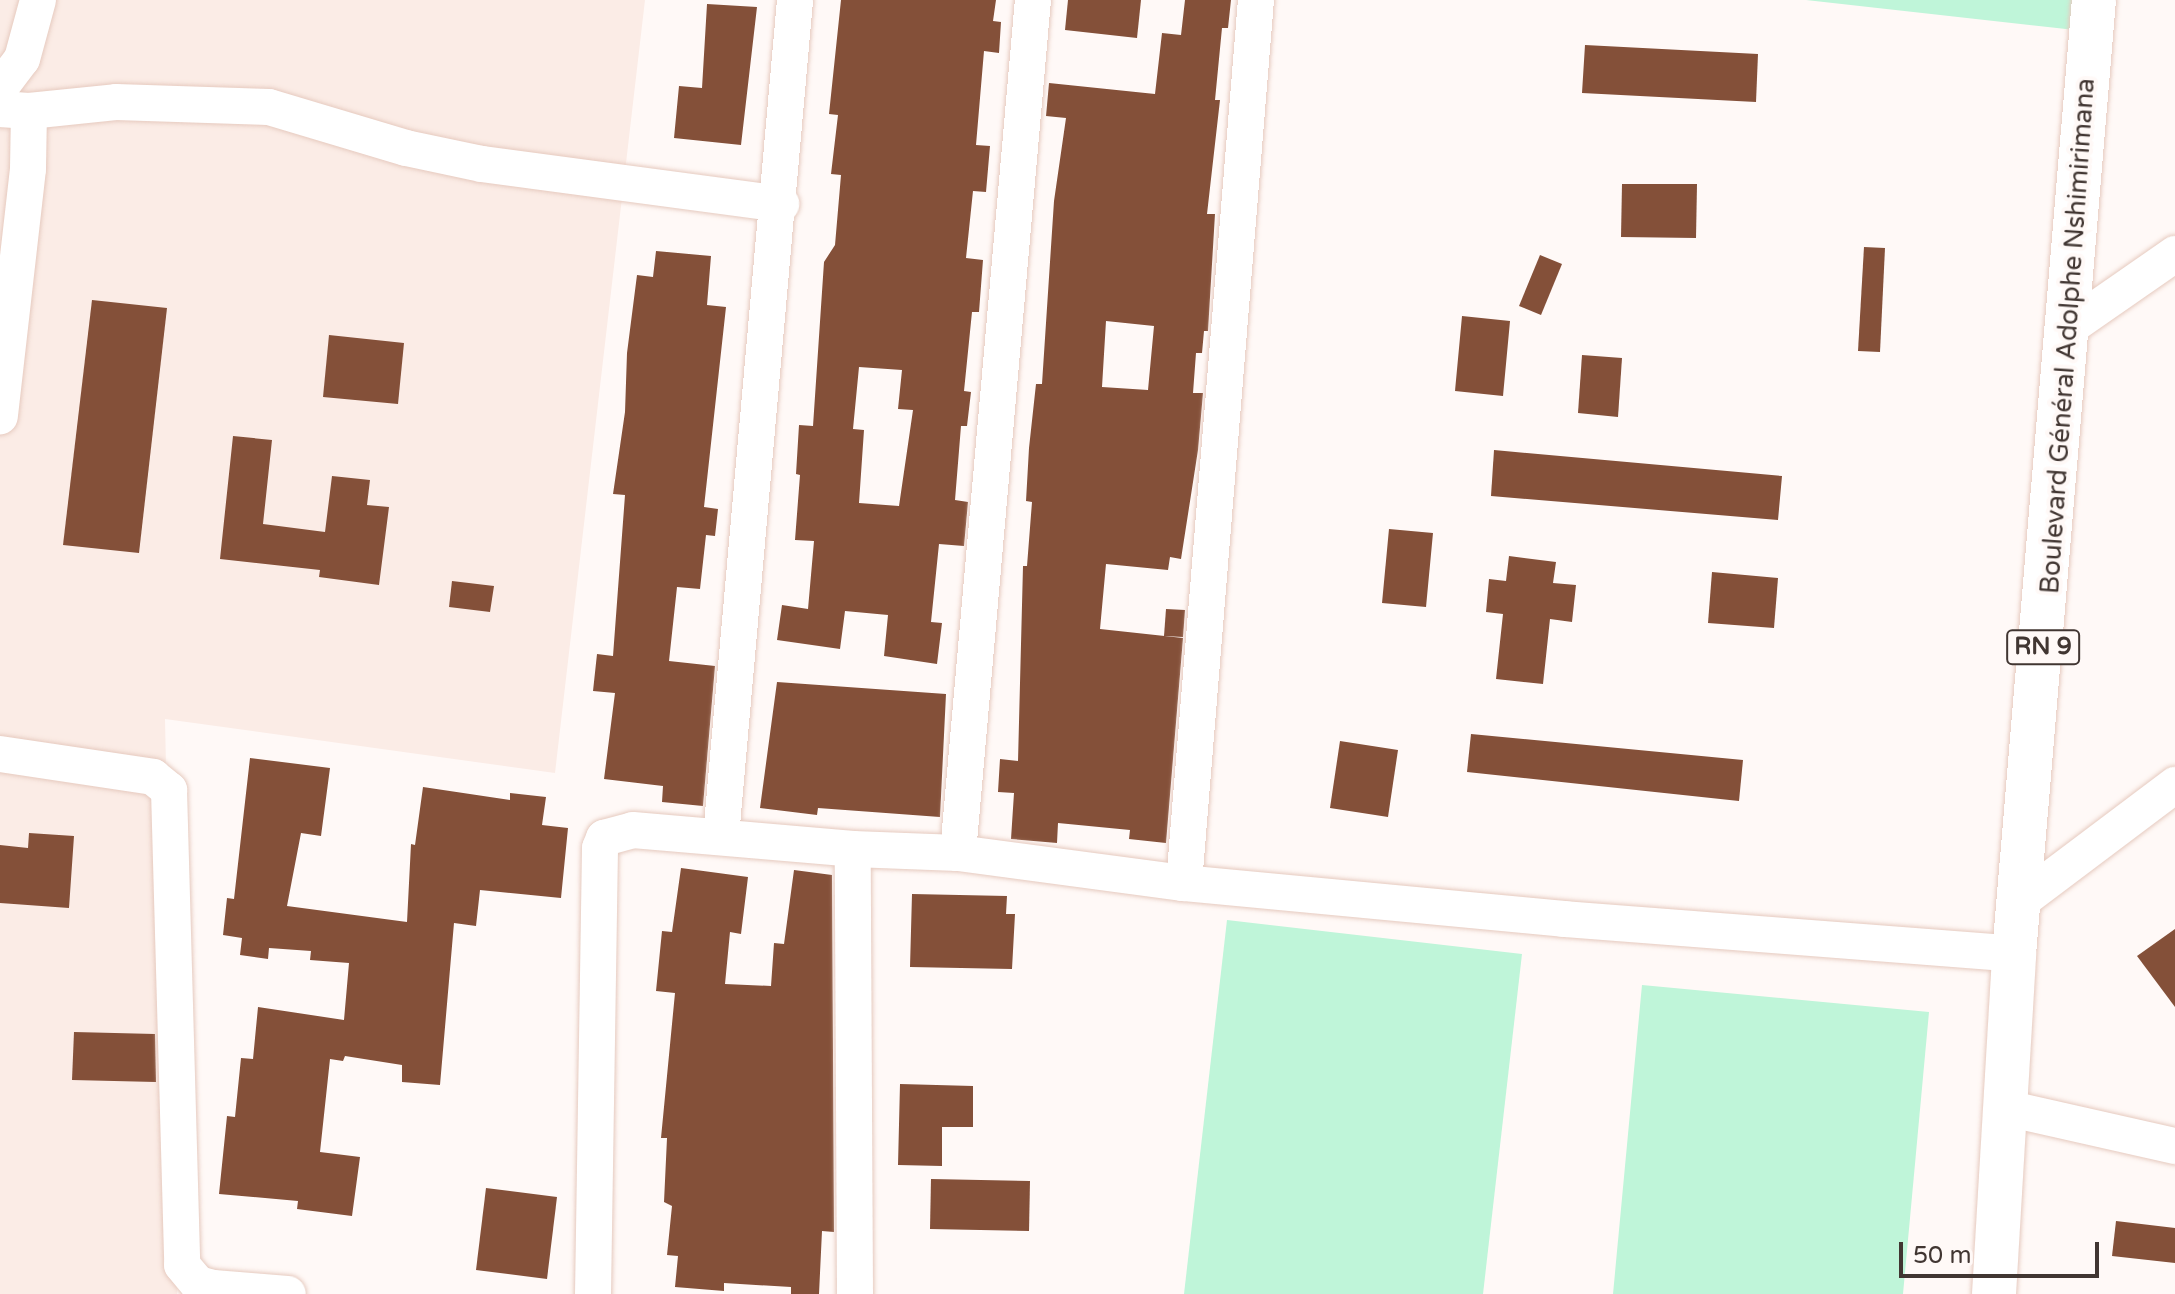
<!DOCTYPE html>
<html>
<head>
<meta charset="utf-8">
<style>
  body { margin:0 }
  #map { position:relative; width:2175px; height:1294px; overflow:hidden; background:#fff9f7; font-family:"Varela Round",sans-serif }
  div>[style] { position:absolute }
  .built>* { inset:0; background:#fbece6 }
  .green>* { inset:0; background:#bff5d9 }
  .building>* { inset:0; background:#845039 }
  .roads { filter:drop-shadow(0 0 2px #e6cabf) drop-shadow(0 0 2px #e6cabf) }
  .minor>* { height:36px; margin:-18px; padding:0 18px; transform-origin:18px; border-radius:18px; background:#fff }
  .major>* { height:44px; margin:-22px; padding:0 22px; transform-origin:22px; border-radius:22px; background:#fff }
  span { translate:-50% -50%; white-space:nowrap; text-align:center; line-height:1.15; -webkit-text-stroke:8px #fff9f7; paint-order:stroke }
  .shield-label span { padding:2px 6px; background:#fff9f7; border:2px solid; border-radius:6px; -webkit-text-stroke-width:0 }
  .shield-label { font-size:24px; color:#413632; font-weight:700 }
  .street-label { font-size:26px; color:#413632 }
  .scale { position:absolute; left:1899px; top:1242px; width:200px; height:36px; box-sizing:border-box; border:4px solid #413632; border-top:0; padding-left:10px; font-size:24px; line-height:28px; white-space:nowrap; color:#413632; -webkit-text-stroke:6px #fff9f7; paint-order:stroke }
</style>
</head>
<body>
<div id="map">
  <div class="built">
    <div style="clip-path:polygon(0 0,645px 0,555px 773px,165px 719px,177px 1294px,0 1294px)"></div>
  </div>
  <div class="green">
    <div style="clip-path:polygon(1806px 0,2095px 0,2093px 32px)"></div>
    <div style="clip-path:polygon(1227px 920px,1522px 954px,1483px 1294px,1184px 1294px)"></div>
    <div style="clip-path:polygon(1642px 985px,1929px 1012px,1903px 1294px,1613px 1294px)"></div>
  </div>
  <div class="building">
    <div style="clip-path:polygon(evenodd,841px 0,996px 0,993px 21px,1001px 22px,999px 53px,984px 51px,976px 145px,990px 146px,986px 192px,973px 191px,966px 258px,983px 260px,979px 312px,972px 312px,964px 391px,971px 392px,967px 426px,961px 426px,955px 500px,968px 502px,964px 546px,939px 544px,931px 622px,942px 623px,937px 664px,884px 656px,888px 615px,845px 611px,840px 649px,777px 640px,782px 605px,808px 609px,814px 541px,795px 540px,800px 475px,796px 474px,799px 425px,813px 426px,824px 262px,835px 245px,841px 175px,831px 174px,838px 115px,829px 114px,841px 0,859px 367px,902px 370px,898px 409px,913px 410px,899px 506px,859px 503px,864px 430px,853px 429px,859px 367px)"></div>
    <div style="clip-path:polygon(1068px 0,1141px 0,1137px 38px,1065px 30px)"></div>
    <div style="clip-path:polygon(evenodd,1185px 0,1231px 0,1228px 28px,1222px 28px,1215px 100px,1220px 100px,1207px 214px,1215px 214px,1208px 331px,1204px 331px,1202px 353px,1196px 353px,1193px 393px,1203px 393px,1198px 450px,1181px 559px,1170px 557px,1168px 570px,1106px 564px,1100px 629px,1183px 638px,1166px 843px,1129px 839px,1130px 830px,1058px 823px,1057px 843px,1011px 839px,1014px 793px,998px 792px,1000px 759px,1018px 761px,1023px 566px,1027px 566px,1032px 502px,1026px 501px,1029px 448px,1036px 384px,1042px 384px,1054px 201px,1066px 118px,1046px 116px,1049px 83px,1155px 94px,1162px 33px,1181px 35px,1185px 0,1106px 321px,1154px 326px,1148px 390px,1102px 387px,1106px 321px)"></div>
    <div style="clip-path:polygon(707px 4px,757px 7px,741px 145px,674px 138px,679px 86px,702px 88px)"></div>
    <div style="clip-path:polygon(1585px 45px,1758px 54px,1756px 102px,1582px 93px)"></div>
    <div style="clip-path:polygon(1622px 184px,1697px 184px,1696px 238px,1621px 237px)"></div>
    <div style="clip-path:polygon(1864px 247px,1885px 248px,1880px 352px,1858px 351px)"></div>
    <div style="clip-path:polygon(656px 251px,711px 256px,707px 305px,726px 307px,704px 507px,718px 509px,715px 536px,706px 535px,700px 589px,677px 587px,669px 661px,715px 666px,703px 806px,662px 802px,663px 786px,604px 779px,615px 693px,593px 691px,597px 654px,613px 656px,625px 495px,613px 494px,625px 412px,627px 353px,637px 275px,653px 277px)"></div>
    <div style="clip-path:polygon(1540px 255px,1562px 264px,1541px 315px,1519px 306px)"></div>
    <div style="clip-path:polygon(92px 300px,167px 308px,139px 553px,63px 545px)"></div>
    <div style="clip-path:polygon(1462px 316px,1510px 321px,1503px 396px,1455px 391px)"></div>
    <div style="clip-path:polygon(329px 335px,404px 343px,398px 404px,323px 397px)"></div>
    <div style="clip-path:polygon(1582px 355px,1622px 358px,1618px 417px,1578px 413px)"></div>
    <div style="clip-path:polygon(233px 436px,272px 440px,263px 524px,325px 532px,332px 476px,370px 480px,367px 505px,389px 507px,379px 585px,319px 577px,320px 570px,220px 559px)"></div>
    <div style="clip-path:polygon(1494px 450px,1782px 476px,1778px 520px,1491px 496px)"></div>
    <div style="clip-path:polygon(1389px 529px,1433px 533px,1426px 607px,1382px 603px)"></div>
    <div style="clip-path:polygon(1509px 556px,1556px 562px,1553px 583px,1576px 585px,1572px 622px,1550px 619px,1543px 684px,1496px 679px,1503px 614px,1486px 612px,1489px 579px,1506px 581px)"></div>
    <div style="clip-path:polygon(1712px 572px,1778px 578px,1774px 628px,1708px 623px)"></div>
    <div style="clip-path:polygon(452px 581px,494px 586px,490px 612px,449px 607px)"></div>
    <div style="clip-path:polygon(1166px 609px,1185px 610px,1183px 637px,1164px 636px)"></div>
    <div style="clip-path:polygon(777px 682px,946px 694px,940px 817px,818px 808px,817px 815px,760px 808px)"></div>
    <div style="clip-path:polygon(1471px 734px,1743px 760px,1739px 801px,1467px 772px)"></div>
    <div style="clip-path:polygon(1340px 741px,1398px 750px,1388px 817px,1330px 808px)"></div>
    <div style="clip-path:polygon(250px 758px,330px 768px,321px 836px,301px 833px,287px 906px,407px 922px,411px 844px,415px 845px,423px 787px,510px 800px,510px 793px,546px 797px,542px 825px,568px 828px,561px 898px,480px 890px,476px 926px,454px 923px,440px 1085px,402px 1082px,402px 1065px,345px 1056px,343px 1061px,330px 1059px,320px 1152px,360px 1157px,352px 1216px,297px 1209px,298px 1201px,219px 1194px,227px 1116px,235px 1117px,241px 1058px,253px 1059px,258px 1007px,344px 1020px,349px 963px,310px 960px,311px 951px,269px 948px,268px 959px,240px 955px,242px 938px,223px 935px,227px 898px,234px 899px)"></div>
    <div style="clip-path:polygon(29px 833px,74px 836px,69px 908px,0 903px,0 845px,28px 848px)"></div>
    <div style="clip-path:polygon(681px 868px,748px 877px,741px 934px,730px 932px,725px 984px,771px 986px,774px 943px,784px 944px,794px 870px,832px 875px,834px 1232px,822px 1231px,819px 1294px,791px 1294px,791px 1287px,724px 1283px,724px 1291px,675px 1287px,678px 1256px,667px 1255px,672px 1206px,664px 1202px,667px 1138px,661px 1138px,675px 993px,656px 991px,662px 931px,672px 932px)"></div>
    <div style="clip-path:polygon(912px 894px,1007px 896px,1006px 914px,1015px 914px,1012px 969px,910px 967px)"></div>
    <div style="clip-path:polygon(2175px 929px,2175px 1007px,2137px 956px)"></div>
    <div style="clip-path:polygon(74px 1032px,155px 1034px,156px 1082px,72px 1080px)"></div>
    <div style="clip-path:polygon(900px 1084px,973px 1086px,973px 1127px,942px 1127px,942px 1166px,898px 1165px)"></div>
    <div style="clip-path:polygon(931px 1179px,1030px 1181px,1029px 1231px,930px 1229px)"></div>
    <div style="clip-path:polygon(486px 1188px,557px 1197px,547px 1279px,476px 1270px)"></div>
    <div style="clip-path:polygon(2116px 1221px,2175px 1228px,2175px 1263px,2112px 1256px)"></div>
  </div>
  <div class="roads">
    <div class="minor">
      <div style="left:0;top:88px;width:36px;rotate:-53deg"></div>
      <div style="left:22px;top:59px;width:61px;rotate:-74.8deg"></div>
      <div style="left:0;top:109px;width:29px;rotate:4deg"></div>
      <div style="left:29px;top:111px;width:58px;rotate:91deg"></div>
      <div style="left:28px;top:169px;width:249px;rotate:96.5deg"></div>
      <div style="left:29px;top:111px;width:87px;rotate:-5.9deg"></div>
      <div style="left:116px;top:102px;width:153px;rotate:1.9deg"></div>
      <div style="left:269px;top:107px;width:143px;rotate:16.7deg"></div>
      <div style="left:406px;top:148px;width:78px;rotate:11.9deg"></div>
      <div style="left:482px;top:164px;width:302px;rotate:7.6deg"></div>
      <div style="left:2070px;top:327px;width:128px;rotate:-34.8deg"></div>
      <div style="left:0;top:754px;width:155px;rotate:8.5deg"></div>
      <div style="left:153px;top:777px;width:21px;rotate:39deg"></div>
      <div style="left:169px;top:790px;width:475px;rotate:88.4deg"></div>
      <div style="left:182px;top:1265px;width:25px;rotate:50deg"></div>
      <div style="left:198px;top:1284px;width:16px;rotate:15deg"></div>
      <div style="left:213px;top:1288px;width:75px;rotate:4.6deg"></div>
      <div style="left:721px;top:836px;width:839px;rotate:-84.94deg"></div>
      <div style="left:958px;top:853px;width:856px;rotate:-84.98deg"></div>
      <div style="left:1184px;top:883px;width:886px;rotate:-85.34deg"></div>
      <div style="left:2021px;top:901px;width:193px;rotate:-37deg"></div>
      <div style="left:2006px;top:1108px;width:173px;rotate:12.7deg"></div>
      <div style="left:593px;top:1294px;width:446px;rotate:-89.1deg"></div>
      <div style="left:600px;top:848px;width:11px;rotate:-68deg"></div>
      <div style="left:604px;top:838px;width:30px;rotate:-15deg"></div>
      <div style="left:633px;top:830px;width:221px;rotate:4.9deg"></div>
      <div style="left:855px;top:1294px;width:445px;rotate:-90.3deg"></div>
      <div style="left:853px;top:849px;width:105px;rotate:2.2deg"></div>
      <div style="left:958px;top:853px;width:228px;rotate:7.6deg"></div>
      <div style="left:1184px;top:883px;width:382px;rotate:5.4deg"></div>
      <div style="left:1564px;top:919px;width:451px;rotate:4.4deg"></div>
    </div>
    <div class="major">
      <div style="left:1994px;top:1294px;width:341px;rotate:-86.6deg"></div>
      <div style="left:2014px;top:954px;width:957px;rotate:-85.21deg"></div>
    </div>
  </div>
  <div class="shield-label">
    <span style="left:2043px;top:647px">RN 9</span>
  </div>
  <div class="street-label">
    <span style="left:2068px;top:336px;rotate:-86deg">Boulevard Général Adolphe Nshimirimana</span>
  </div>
  <div class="scale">50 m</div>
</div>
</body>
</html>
